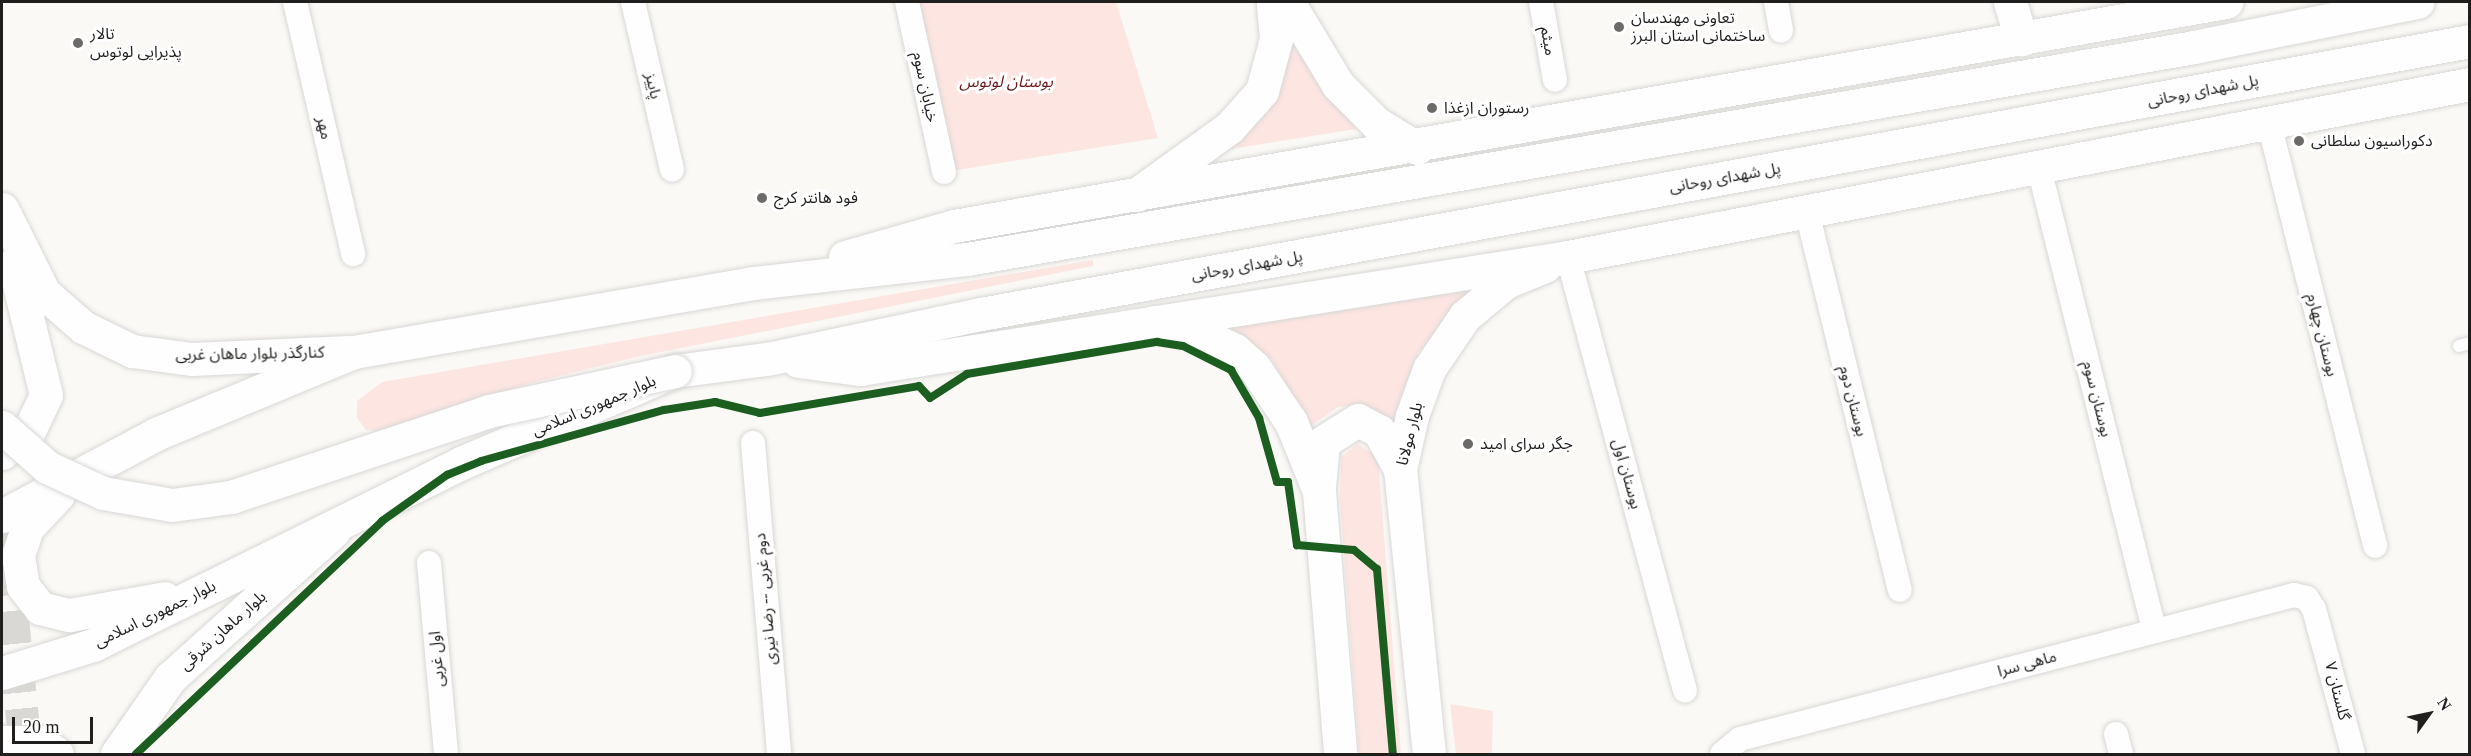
<!DOCTYPE html>
<html>
<head>
<meta charset="utf-8">
<style>
  body { margin:0 }
  #map { position:relative; width:2471px; height:756px; overflow:hidden; background:#fbf9f6; font-family:"Times New Roman","Noto Sans Arabic",serif }
  div>[style] { position:absolute }
  .green>* { inset:0; background:#fde5e2 }
  .secondary-tunnel>* { height:33px; margin-top:-16.5px; transform-origin:0; background:repeating-linear-gradient(90deg,#dad8d5 0 33px,transparent 0 49px) }
  .roads { filter:drop-shadow(0 0 2px #d8d7d5) drop-shadow(0 0 2px #d8d7d5) }
  .lane>* { height:12px; margin:-6px; padding:0 6px; transform-origin:6px; border-radius:6px; background:#fefefe }
  .street>* { height:24px; margin:-12px; padding:0 12px; transform-origin:12px; border-radius:12px; background:#fefefe }
  .secondary>* { height:33px; margin:-16.5px; padding:0 16.5px; transform-origin:16.5px; border-radius:16.5px; background:#fefefe }
  .primary>* { height:33px; margin:-16.5px; padding:0 16.5px; transform-origin:16.5px; border-radius:16.5px; background:#fefefe }
  .bridges { filter:drop-shadow(0 0 2px #d8d7d5) drop-shadow(0 0 2px #d8d7d5) }
  .secondary-bridge>* { height:33px; margin:-16.5px; padding:0 16.5px; transform-origin:16.5px; border-radius:16.5px; background:#fefefe }
  .cycleway>* { height:8px; margin:-4px; padding:0 4px; transform-origin:4px; border-radius:4px; background:#1b5e20 }
  .dots>* { width:16px; height:16px; translate:-50% -50%; box-sizing:border-box; border:3px solid #fff; border-radius:50% }
  span { translate:-50% -50%; white-space:nowrap; text-align:center; line-height:1.15; -webkit-text-stroke:6px #fff; paint-order:stroke }
  .poi-label { font-size:16px; color:#201f1d }
  .left { translate:0 -50%; text-align:left }
  .street-label { font-size:16px; color:#201f1d }
  .park-label { font-size:16px; color:#6d1619; font-style:italic }
  .frame { position:absolute; inset:0; border:3px solid #201f1d; pointer-events:none }
  .north { position:absolute; left:2399px; top:684px; width:60px; height:60px; -webkit-text-stroke:4px #fff; paint-order:stroke; rotate:57deg; font-size:16px; font-weight:700; line-height:24px; text-align:center; color:#201f1d }
  .north::after { content:''; display:block; margin:auto; width:21px; height:27px; background:#201f1d; clip-path:polygon(50% 0,100% 100%,50% 72%,0 100%) }
  .scale { position:absolute; left:12px; top:717px; width:81px; height:27px; box-sizing:border-box; border:3px solid #201f1d; border-top:0; padding-left:8px; font-size:18px; line-height:21px; white-space:nowrap; color:#201f1d; -webkit-text-stroke:4px #fff; paint-order:stroke }
</style>
</head>
<body>
<div id="map">
  <div class="green">
    <div style="clip-path:polygon(904px 2px,1116px 2px,1158px 138px,944px 172px)"></div>
    <div style="clip-path:polygon(1289px 41px,1356px 129px,1225px 150px,1223px 145px,1266px 114px,1281px 86px)"></div>
    <div style="clip-path:polygon(1093px 260px,1093px 266px,636px 357px,527px 384px,385px 431px,366px 430px,357px 418px,357px 401px,382px 382px)"></div>
    <div style="clip-path:polygon(1480px 279px,1417px 354px,1392px 423px,1359px 405px,1338px 407px,1309px 427px,1272px 360px,1221px 320px)"></div>
    <div style="clip-path:polygon(1358px 444px,1378px 458px,1401px 754px,1359px 754px,1340px 499px,1341px 457px)"></div>
    <div style="clip-path:polygon(1450px 704px,1493px 711px,1492px 754px,1456px 754px)"></div>
  </div>
  <div class="secondary-tunnel">
    <div style="left:2px;top:513px;width:242px;rotate:84.3deg"></div>
  </div>
  <div class="roads">
    <div class="lane">
      <div style="left:2459px;top:346px;width:11px;rotate:-15deg"></div>
    </div>
    <div class="street">
      <div style="left:295px;top:2px;width:259px;rotate:77deg"></div>
      <div style="left:633px;top:2px;width:172px;rotate:76.9deg"></div>
      <div style="left:907px;top:2px;width:174px;rotate:77.7deg"></div>
      <div style="left:1541px;top:2px;width:79px;rotate:79.8deg"></div>
      <div style="left:1776px;top:2px;width:29px;rotate:80deg"></div>
      <div style="left:2269px;top:123px;width:436px;rotate:75.9deg"></div>
      <div style="left:2039px;top:168px;width:476px;rotate:76deg"></div>
      <div style="left:1807px;top:212px;width:389px;rotate:76.2deg"></div>
      <div style="left:1568px;top:257px;width:449px;rotate:74.9deg"></div>
      <div style="left:753px;top:443px;width:312px;rotate:85.2deg"></div>
      <div style="left:429px;top:563px;width:192px;rotate:84.9deg"></div>
      <div style="left:2116px;top:734px;width:21px;rotate:76deg"></div>
      <div style="left:1722px;top:754px;width:23px;rotate:-40deg"></div>
      <div style="left:1740px;top:739px;width:572px;rotate:-14.57deg"></div>
      <div style="left:2294px;top:595px;width:13px;rotate:13deg"></div>
      <div style="left:2307px;top:598px;width:13px;rotate:58deg"></div>
      <div style="left:2314px;top:609px;width:150px;rotate:74.9deg"></div>
    </div>
    <div class="secondary">
      <div style="left:1288px;top:2px;width:97px;rotate:58.9deg"></div>
      <div style="left:1338px;top:85px;width:54px;rotate:45deg"></div>
      <div style="left:1376px;top:123px;width:48px;rotate:31.4deg"></div>
      <div style="left:2010px;top:2px;width:39px;rotate:73deg"></div>
      <div style="left:1136px;top:195px;width:115px;rotate:-35.8deg"></div>
      <div style="left:1229px;top:128px;width:50px;rotate:-48.3deg"></div>
      <div style="left:1262px;top:91px;width:54px;rotate:-74.9deg"></div>
      <div style="left:1276px;top:39px;width:37px;rotate:-95deg"></div>
      <div style="left:2px;top:209px;width:94px;rotate:63.4deg"></div>
      <div style="left:44px;top:293px;width:52px;rotate:41.1deg"></div>
      <div style="left:83px;top:327px;width:55px;rotate:26.1deg"></div>
      <div style="left:132px;top:351px;width:61px;rotate:7.6deg"></div>
      <div style="left:192px;top:359px;width:157px;rotate:-2.6deg"></div>
      <div style="left:1154px;top:322px;width:47px;rotate:13.4deg"></div>
      <div style="left:1200px;top:333px;width:39px;rotate:26deg"></div>
      <div style="left:1235px;top:350px;width:25px;rotate:42deg"></div>
      <div style="left:1254px;top:367px;width:66px;rotate:56.1deg"></div>
      <div style="left:1291px;top:422px;width:74px;rotate:67.9deg"></div>
      <div style="left:1319px;top:491px;width:264px;rotate:85.4deg"></div>
      <div style="left:2px;top:453px;width:33px;rotate:-38deg"></div>
      <div style="left:28px;top:433px;width:42px;rotate:-64.7deg"></div>
      <div style="left:46px;top:395px;width:135px;rotate:-103.7deg"></div>
      <div style="left:1319px;top:487px;width:45px;rotate:-84.9deg"></div>
      <div style="left:1323px;top:442px;width:41px;rotate:-32.2deg"></div>
      <div style="left:1358px;top:420px;width:24px;rotate:28deg"></div>
      <div style="left:1379px;top:431px;width:43px;rotate:61.1deg"></div>
      <div style="left:2px;top:742px;width:39px"></div>
      <div style="left:41px;top:742px;width:20px;rotate:37deg"></div>
      <div style="left:117px;top:754px;width:93px;rotate:-55.1deg"></div>
      <div style="left:170px;top:678px;width:220px;rotate:-41.9deg"></div>
      <div style="left:1429px;top:754px;width:286px;rotate:-95.8deg"></div>
      <div style="left:1400px;top:469px;width:54px;rotate:-77.2deg"></div>
      <div style="left:1412px;top:416px;width:50px;rotate:-70.1deg"></div>
      <div style="left:1429px;top:369px;width:64px;rotate:-55.8deg"></div>
      <div style="left:1465px;top:316px;width:53px;rotate:-39.7deg"></div>
      <div style="left:1506px;top:282px;width:42px;rotate:-22.3deg"></div>
    </div>
    <div class="primary">
      <div style="left:845px;top:257px;width:113px;rotate:-15.9deg"></div>
      <div style="left:954px;top:226px;width:1292px;rotate:-9.99deg"></div>
      <div style="left:798px;top:361px;width:63px;rotate:7.4deg"></div>
      <div style="left:860px;top:369px;width:717px;rotate:-8.99deg"></div>
      <div style="left:1568px;top:257px;width:918px;rotate:-10.86deg"></div>
      <div style="left:58px;top:495px;width:45px;rotate:133.2deg"></div>
      <div style="left:27px;top:528px;width:28px;rotate:108deg"></div>
      <div style="left:18px;top:555px;width:31px;rotate:81deg"></div>
      <div style="left:23px;top:586px;width:28px;rotate:52deg"></div>
      <div style="left:40px;top:608px;width:30px;rotate:14deg"></div>
      <div style="left:69px;top:615px;width:97px;rotate:-10deg"></div>
      <div style="left:2px;top:516px;width:174px;rotate:-28deg"></div>
      <div style="left:156px;top:434px;width:214px;rotate:-22.5deg"></div>
      <div style="left:354px;top:352px;width:405px;rotate:-9.8deg"></div>
      <div style="left:753px;top:283px;width:215px;rotate:-6.4deg"></div>
      <div style="left:967px;top:259px;width:1245px;rotate:-9.8deg"></div>
      <div style="left:2194px;top:47px;width:228px;rotate:-11.4deg"></div>
      <div style="left:2px;top:673px;width:95px;rotate:-17.1deg"></div>
      <div style="left:93px;top:645px;width:411px;rotate:-26.3deg"></div>
      <div style="left:461px;top:463px;width:233px;rotate:-23.3deg"></div>
      <div style="left:675px;top:371px;width:98px;rotate:-7.6deg"></div>
      <div style="left:772px;top:358px;width:214px;rotate:-11.9deg"></div>
      <div style="left:981px;top:314px;width:1514px;rotate:-10.39deg"></div>
    </div>
  </div>
  <div class="bridges">
    <div class="secondary-bridge">
      <div style="left:2px;top:427px;width:60px;rotate:41.6deg"></div>
      <div style="left:47px;top:467px;width:62px;rotate:24.9deg"></div>
      <div style="left:103px;top:493px;width:70px;rotate:9.9deg"></div>
      <div style="left:172px;top:505px;width:60px;rotate:-7.7deg"></div>
      <div style="left:231px;top:497px;width:272px;rotate:-18.4deg"></div>
      <div style="left:489px;top:411px;width:190px;rotate:-12.1deg"></div>
    </div>
  </div>
  <div class="cycleway">
    <div style="left:136px;top:754px;width:339px;rotate:-43.4deg"></div>
    <div style="left:382px;top:521px;width:80px;rotate:-35.3deg"></div>
    <div style="left:447px;top:475px;width:37px;rotate:-22deg"></div>
    <div style="left:481px;top:461px;width:190px;rotate:-15.6deg"></div>
    <div style="left:664px;top:410px;width:52px;rotate:-8.9deg"></div>
    <div style="left:715px;top:402px;width:46px;rotate:13.7deg"></div>
    <div style="left:760px;top:413px;width:161px;rotate:-9.6deg"></div>
    <div style="left:919px;top:386px;width:16px;rotate:47deg"></div>
    <div style="left:930px;top:398px;width:44px;rotate:-33deg"></div>
    <div style="left:967px;top:374px;width:193px;rotate:-9.6deg"></div>
    <div style="left:1157px;top:342px;width:26px;rotate:9deg"></div>
    <div style="left:1183px;top:346px;width:54px;rotate:26.6deg"></div>
    <div style="left:1231px;top:370px;width:56px;rotate:59.7deg"></div>
    <div style="left:1259px;top:418px;width:66px;rotate:74.3deg"></div>
    <div style="left:1277px;top:482px;width:11px"></div>
    <div style="left:1288px;top:482px;width:64px;rotate:81.9deg"></div>
    <div style="left:1297px;top:545px;width:57px;rotate:5deg"></div>
    <div style="left:1354px;top:550px;width:30px;rotate:40deg"></div>
    <div style="left:1377px;top:569px;width:186px;rotate:85.1deg"></div>
  </div>
  <div class="dots">
    <div style="left:1619px;top:27px;background:#6d6b69"></div>
    <div style="left:78px;top:43px;background:#6d6b69"></div>
    <div style="left:1432px;top:108px;background:#6d6b69"></div>
    <div style="left:2299px;top:141px;background:#6d6b69"></div>
    <div style="left:762px;top:198px;background:#6d6b69"></div>
    <div style="left:1468px;top:444px;background:#6d6b69"></div>
  </div>
  <div class="poi-label">
    <span class="left" style="left:1631px;top:27px">تعاونی مهندسان<br>ساختمانی استان البرز</span>
    <span class="left" style="left:90px;top:43px">تالار<br>پذیرایی لوتوس</span>
    <span class="left" style="left:1444px;top:108px">رستوران ازغذا</span>
    <span class="left" style="left:2311px;top:141px">دکوراسیون سلطانی</span>
    <span class="left" style="left:774px;top:198px">فود هانتر کرج</span>
    <span class="left" style="left:1480px;top:444px">جگر سرای امید</span>
  </div>
  <div class="street-label">
    <span style="left:1548px;top:41px;rotate:80deg">میثم</span>
    <span style="left:653px;top:86px;rotate:77deg">پاییز</span>
    <span style="left:925px;top:87px;rotate:78deg">خیابان سوم</span>
    <span style="left:2203px;top:91px;rotate:-11deg">پل شهدای روحانی</span>
    <span style="left:324px;top:128px;rotate:77deg">مهر</span>
    <span style="left:1725px;top:178px;rotate:-10deg">پل شهدای روحانی</span>
    <span style="left:1247px;top:266px;rotate:-10deg">پل شهدای روحانی</span>
    <span style="left:2322px;top:335px;rotate:76deg">بوستان چهارم</span>
    <span style="left:250px;top:354px;rotate:-1deg">کنارگذر بلوار ماهان غربی</span>
    <span style="left:2097px;top:399px;rotate:76deg">بوستان سوم</span>
    <span style="left:1853px;top:401px;rotate:76deg">بوستان دوم</span>
    <span style="left:594px;top:406px;rotate:-23deg">بلوار جمهوری اسلامی</span>
    <span style="left:1410px;top:434px;rotate:-76deg">بلوار مولانا</span>
    <span style="left:1627px;top:474px;rotate:75deg">بوستان اول</span>
    <span style="left:766px;top:599px;rotate:-95deg">دوم غربی -- رضا نیری</span>
    <span style="left:155px;top:614px;rotate:-26deg">بلوار جمهوری اسلامی</span>
    <span style="left:223px;top:631px;rotate:-42deg">بلوار ماهان شرقی</span>
    <span style="left:437px;top:659px;rotate:-95deg">اول غربی</span>
    <span style="left:2027px;top:664px;rotate:-15deg">ماهی سرا</span>
    <span style="left:2337px;top:691px;rotate:76deg">گلستان ۷</span>
  </div>
  <div class="park-label">
    <span style="left:1006px;top:82px">بوستان لوتوس</span>
  </div>
  <div class="frame"></div>
  <div class="north">N</div>
  <div class="scale">20 m</div>
</div>
</body>
</html>
